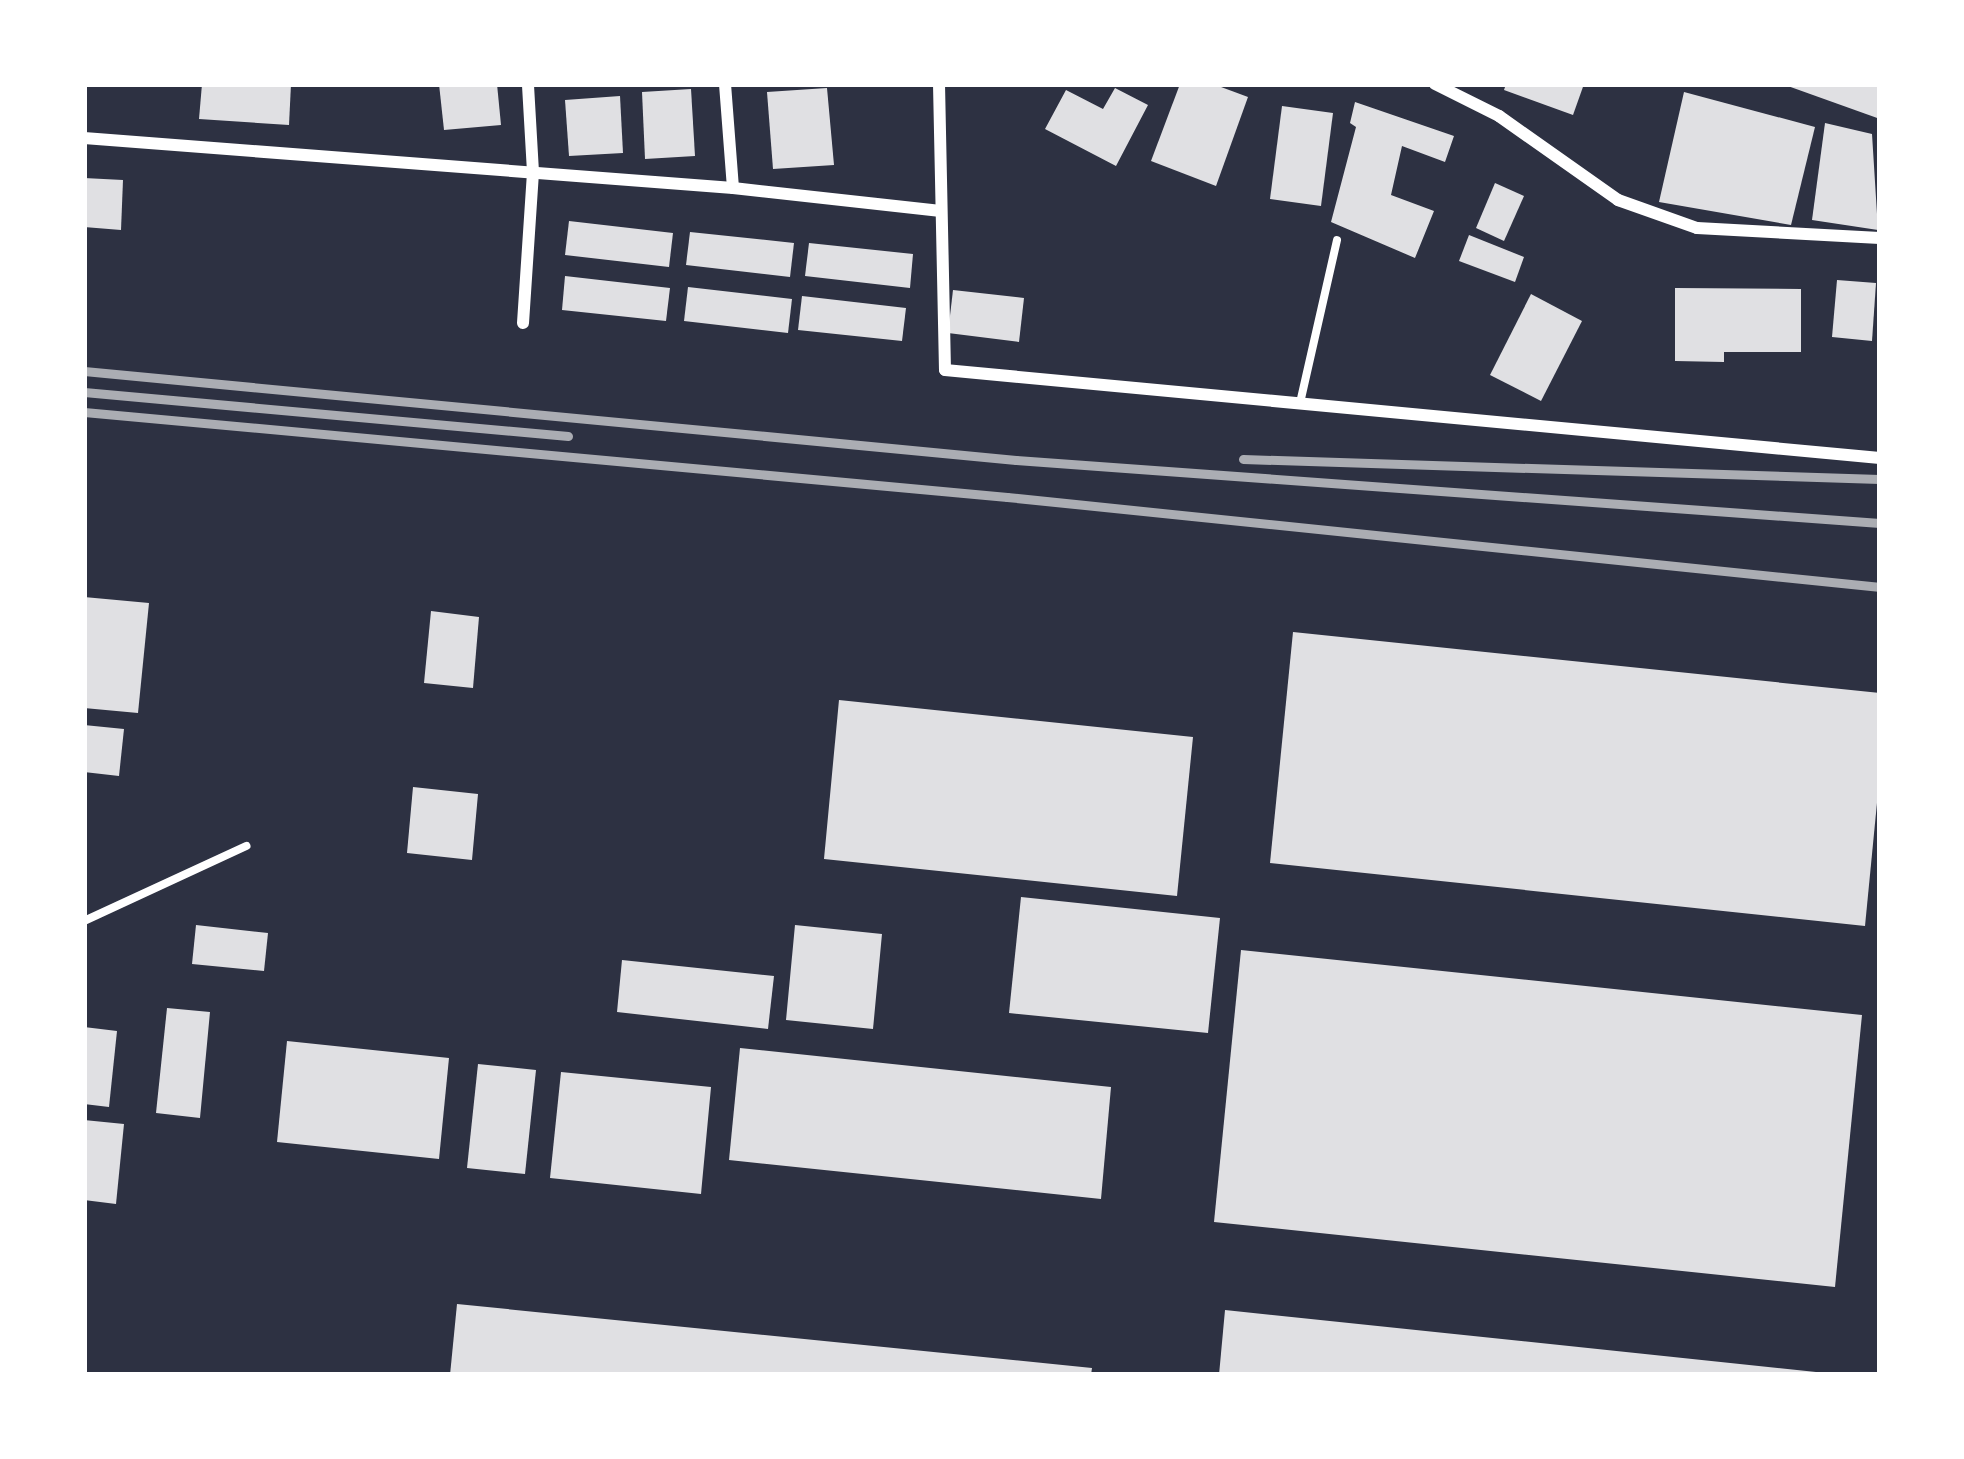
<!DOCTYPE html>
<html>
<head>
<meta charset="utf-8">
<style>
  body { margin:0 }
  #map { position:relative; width:1964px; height:1459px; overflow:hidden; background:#2d3142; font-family:Barlow,sans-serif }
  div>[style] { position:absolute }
  .building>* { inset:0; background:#e0e0e3 }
  .service>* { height:8px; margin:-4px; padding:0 4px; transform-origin:4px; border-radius:4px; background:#fff }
  .minor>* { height:12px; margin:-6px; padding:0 6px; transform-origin:6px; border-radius:6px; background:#fff }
  .rail>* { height:9px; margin:-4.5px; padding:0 4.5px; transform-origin:4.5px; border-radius:4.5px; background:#abadb3 }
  span { translate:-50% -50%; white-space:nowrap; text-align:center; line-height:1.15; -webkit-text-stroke:9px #fff; paint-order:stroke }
  .frame { position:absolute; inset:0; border:87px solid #fff; pointer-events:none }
</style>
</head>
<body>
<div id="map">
  <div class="building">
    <div style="clip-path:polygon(202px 84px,291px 84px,289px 125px,199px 119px)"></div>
    <div style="clip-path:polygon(439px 84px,497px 84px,501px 125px,444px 130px)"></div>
    <div style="clip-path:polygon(1180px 84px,1213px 84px,1248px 97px,1216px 186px,1151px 161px)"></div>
    <div style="clip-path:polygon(1506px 84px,1584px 84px,1573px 115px,1504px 90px)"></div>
    <div style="clip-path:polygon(1785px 84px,1880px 84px,1880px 119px,1785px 85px)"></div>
    <div style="clip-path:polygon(827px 88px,834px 165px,773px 169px,767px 92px)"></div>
    <div style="clip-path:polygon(1115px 88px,1148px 105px,1116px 166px,1045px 129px,1066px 90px,1103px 109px)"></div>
    <div style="clip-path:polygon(691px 89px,695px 156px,645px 159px,642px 92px)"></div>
    <div style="clip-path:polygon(1684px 92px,1815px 127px,1791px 225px,1659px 202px)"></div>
    <div style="clip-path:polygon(620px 96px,623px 153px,569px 156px,565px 100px)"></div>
    <div style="clip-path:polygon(1355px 102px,1454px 136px,1445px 162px,1402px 146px,1391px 195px,1434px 211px,1415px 258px,1331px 222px,1356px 127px,1350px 123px)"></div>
    <div style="clip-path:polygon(1282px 106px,1333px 113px,1321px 206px,1270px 199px)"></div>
    <div style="clip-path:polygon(1825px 123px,1872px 134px,1878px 230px,1812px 220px)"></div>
    <div style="clip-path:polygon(84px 178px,123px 180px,121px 230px,84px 227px)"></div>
    <div style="clip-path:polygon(1495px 183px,1524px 196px,1504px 241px,1476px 228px)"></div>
    <div style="clip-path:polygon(569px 221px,673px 233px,669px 267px,565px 255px)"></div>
    <div style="clip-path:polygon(690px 232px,794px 243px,790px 277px,686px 265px)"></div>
    <div style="clip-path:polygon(1469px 235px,1524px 257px,1515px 282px,1459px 261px)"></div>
    <div style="clip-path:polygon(809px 243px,913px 254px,910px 288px,805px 276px)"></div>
    <div style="clip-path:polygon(565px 276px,670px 288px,666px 321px,562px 310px)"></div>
    <div style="clip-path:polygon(1837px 280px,1876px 283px,1872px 341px,1832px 337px)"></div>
    <div style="clip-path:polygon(688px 287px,792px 299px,788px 333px,684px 321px)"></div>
    <div style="clip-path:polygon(1675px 288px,1801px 289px,1801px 352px,1724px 352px,1724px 362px,1675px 361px)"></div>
    <div style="clip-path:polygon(953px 290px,1024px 298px,1019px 342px,948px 333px)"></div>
    <div style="clip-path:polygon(1531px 294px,1582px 321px,1541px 401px,1490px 375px)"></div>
    <div style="clip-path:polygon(802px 296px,906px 308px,902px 341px,798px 330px)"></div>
    <div style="clip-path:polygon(84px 597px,149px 603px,138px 713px,84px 708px)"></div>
    <div style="clip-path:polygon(431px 611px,479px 617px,473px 688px,424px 683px)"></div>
    <div style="clip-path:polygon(1293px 632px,1880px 693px,1880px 772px,1865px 926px,1270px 863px)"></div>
    <div style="clip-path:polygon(839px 700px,1193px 737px,1177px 896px,824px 859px)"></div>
    <div style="clip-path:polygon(84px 725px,124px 729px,119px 776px,84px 772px)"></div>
    <div style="clip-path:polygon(413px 787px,478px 794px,472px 860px,407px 853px)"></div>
    <div style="clip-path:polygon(1021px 897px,1220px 918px,1208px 1033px,1009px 1013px)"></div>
    <div style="clip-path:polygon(196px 925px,268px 933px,264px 971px,192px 964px)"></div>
    <div style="clip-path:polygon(795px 925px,882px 934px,873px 1029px,786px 1020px)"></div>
    <div style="clip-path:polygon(1241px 950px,1862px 1015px,1835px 1287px,1214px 1222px)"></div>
    <div style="clip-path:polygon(622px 960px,774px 976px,768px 1029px,617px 1012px)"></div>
    <div style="clip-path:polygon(167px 1008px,210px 1012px,200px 1118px,156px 1113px)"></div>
    <div style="clip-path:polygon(84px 1027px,117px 1031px,109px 1107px,84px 1104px)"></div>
    <div style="clip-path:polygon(287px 1041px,449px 1058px,439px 1159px,277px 1142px)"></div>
    <div style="clip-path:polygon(740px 1048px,1111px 1087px,1101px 1199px,729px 1160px)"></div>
    <div style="clip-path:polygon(478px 1064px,536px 1070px,525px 1174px,467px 1168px)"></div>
    <div style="clip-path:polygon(561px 1072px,711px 1087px,701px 1194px,550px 1178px)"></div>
    <div style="clip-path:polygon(84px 1120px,124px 1124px,116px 1204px,84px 1200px)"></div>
    <div style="clip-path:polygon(457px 1304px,1092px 1368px,1091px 1375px,450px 1375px)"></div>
    <div style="clip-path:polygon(1225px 1310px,1816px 1372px,1816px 1375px,1219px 1375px)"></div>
  </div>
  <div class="service">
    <div style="left:1300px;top:403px;width:167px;rotate:-77.2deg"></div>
    <div style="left:84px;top:921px;width:179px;rotate:-24.8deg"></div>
  </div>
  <div class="minor">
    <div style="left:725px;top:84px;width:104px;rotate:85.6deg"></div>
    <div style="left:939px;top:84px;width:286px;rotate:88.8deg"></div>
    <div style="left:945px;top:370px;width:939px;rotate:5.38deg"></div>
    <div style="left:1435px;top:84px;width:72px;rotate:26.6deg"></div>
    <div style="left:1499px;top:116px;width:146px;rotate:35.2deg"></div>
    <div style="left:1618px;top:200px;width:84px;rotate:19.5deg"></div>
    <div style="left:1697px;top:228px;width:183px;rotate:3.1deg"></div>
    <div style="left:84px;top:138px;width:651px;rotate:4.41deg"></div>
    <div style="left:733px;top:188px;width:209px;rotate:6.3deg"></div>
    <div style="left:523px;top:323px;width:151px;rotate:-86.2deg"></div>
    <div style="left:533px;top:172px;width:88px;rotate:-93.3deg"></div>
  </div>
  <div class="rail">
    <div style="left:84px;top:371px;width:936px;rotate:5.45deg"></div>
    <div style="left:1016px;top:460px;width:866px;rotate:4.17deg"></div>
    <div style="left:84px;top:392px;width:486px;rotate:5.2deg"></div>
    <div style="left:84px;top:412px;width:927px;rotate:5.26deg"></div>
    <div style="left:1007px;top:497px;width:878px;rotate:5.89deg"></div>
    <div style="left:1243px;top:459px;width:637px;rotate:1.8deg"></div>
  </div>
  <div class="frame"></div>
</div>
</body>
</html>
